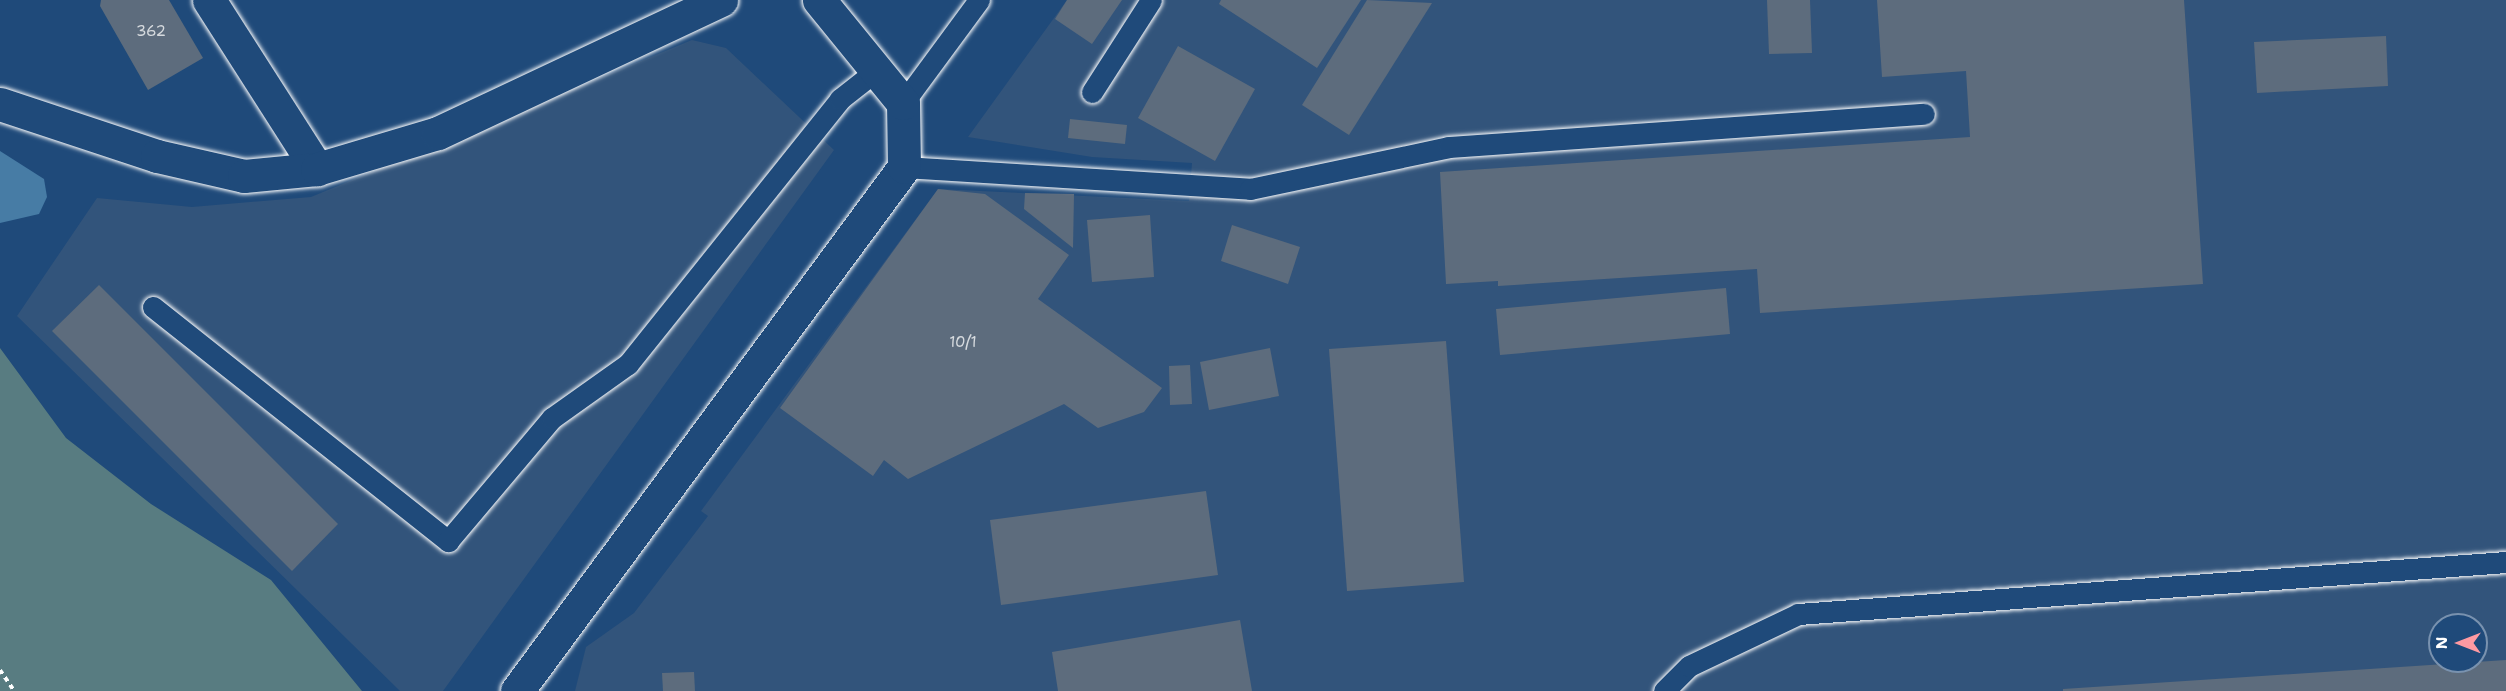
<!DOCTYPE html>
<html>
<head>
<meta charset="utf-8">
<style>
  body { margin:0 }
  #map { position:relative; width:2506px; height:691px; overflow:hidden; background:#1f4a7a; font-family:"Shantell Sans",sans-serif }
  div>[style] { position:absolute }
  .built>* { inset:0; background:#32547b }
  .green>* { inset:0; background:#587c81 }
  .water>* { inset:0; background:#477ca5 }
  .building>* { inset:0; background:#5d6c7d }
  .path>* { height:4px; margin-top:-2px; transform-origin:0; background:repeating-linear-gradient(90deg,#fff 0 4.5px,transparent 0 9px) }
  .roads { filter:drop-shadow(0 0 2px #fff) drop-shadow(0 0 2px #fff) }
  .lane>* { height:21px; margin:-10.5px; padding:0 10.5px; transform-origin:10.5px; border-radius:10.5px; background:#1f4a7a }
  .street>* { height:33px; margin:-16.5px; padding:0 16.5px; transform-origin:16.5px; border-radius:16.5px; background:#1f4a7a }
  span { translate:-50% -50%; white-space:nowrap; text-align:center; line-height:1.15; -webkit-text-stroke:5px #1f4a7a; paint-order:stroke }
  .number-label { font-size:15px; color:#d6dade }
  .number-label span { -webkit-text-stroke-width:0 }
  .north { position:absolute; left:2428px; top:613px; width:60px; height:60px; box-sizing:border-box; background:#1f4a7a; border:2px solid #7992af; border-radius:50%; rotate:270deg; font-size:16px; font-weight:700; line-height:24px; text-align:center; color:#fff }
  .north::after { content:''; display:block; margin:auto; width:21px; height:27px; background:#ff9aa2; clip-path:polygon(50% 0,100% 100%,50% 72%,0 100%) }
</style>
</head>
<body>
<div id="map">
  <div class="built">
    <div style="clip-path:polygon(evenodd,1067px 0,2506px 0,2506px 691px,575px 691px,586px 647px,634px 613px,708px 516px,701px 511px,938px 189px,1189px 201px,1192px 163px,1092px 157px,968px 137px,1067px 0,2440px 625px,2476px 625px,2476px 661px,2440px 661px,2440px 625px)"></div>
    <div style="clip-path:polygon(692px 40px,726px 48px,834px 150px,443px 691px,400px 691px,17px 316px,97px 198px,192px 207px,311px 197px)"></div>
  </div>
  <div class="green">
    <div style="clip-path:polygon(0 348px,66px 438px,151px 504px,271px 580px,362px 691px,0 691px)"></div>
  </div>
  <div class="water">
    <div style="clip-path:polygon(0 151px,44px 179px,47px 197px,39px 214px,0 223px)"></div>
  </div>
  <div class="building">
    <div style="clip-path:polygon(101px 0,169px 0,203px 58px,148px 90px,100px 6px)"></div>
    <div style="clip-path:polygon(1067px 0,1122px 0,1092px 44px,1055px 19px)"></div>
    <div style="clip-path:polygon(1221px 0,1361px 0,1317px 68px,1219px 4px)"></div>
    <div style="clip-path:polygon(1367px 0,1432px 3px,1349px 135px,1302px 105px)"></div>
    <div style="clip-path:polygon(1767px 0,1810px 0,1812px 53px,1769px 54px)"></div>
    <div style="clip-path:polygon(1877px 0,2184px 0,2203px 284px,1760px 313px,1757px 269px,1498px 286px,1498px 281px,1446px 284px,1440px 172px,1970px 137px,1966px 71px,1882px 77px)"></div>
    <div style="clip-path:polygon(2386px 36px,2388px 86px,2257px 93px,2254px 42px)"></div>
    <div style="clip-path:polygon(1178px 46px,1255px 89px,1215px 161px,1138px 118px)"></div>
    <div style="clip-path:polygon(1070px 119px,1127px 125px,1125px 144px,1068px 138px)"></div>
    <div style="clip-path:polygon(938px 189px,985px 194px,1069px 255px,1038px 299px,1162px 388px,1144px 412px,1098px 428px,1064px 404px,908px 479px,884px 460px,873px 476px,780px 408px)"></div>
    <div style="clip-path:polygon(1025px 193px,1074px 194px,1073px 248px,1024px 209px)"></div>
    <div style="clip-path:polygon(1150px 215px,1154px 277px,1092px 282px,1087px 220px)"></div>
    <div style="clip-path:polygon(1232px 225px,1300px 247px,1288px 284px,1221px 261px)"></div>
    <div style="clip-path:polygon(99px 285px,338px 524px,292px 571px,52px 331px)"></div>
    <div style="clip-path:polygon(1726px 288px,1730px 334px,1500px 355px,1496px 309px)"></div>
    <div style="clip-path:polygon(1446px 341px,1464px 582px,1347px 591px,1329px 349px)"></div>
    <div style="clip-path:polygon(1270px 348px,1279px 396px,1209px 410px,1200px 362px)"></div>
    <div style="clip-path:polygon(1190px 365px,1192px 404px,1170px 405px,1169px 366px)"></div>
    <div style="clip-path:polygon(1206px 491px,1218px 575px,1001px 605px,990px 520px)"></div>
    <div style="clip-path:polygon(1240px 620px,1252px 691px,1058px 691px,1052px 652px)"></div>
    <div style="clip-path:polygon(2506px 660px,2506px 691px,2063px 691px,2063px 689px)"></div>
    <div style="clip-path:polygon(694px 672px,695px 691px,663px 691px,662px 673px)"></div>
  </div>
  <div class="path">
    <div style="left:0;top:670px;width:25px;rotate:56deg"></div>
  </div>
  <div class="roads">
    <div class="lane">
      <div style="left:1092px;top:92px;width:109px;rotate:-57.3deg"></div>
      <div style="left:903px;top:103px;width:128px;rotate:-53.6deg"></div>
      <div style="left:904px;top:167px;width:347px;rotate:3.6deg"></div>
      <div style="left:1250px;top:189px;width:203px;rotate:-11.9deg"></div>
      <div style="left:1449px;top:147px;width:476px;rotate:-4deg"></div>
      <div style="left:153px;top:307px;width:377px;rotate:38.4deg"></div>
      <div style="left:448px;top:541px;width:161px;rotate:-49.8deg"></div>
      <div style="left:552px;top:418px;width:93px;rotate:-35.4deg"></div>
      <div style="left:628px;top:364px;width:339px;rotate:-51.3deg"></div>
      <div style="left:840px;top:99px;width:47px;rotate:-38.1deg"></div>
      <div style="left:1664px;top:691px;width:35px;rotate:-45deg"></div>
      <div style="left:1689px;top:666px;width:121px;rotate:-25.5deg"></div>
      <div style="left:1798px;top:614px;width:710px;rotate:-4.2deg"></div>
    </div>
    <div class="street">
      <div style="left:209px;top:0;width:201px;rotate:57.4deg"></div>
      <div style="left:0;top:104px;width:165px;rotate:18.3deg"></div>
      <div style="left:157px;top:156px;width:89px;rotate:12.9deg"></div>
      <div style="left:244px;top:176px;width:73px;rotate:-5.5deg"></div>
      <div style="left:317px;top:169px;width:126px;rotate:-16.6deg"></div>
      <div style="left:438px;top:133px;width:313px;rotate:-25.2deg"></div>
      <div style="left:517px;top:691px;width:651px;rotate:-53.55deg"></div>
      <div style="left:904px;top:167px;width:64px;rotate:-90.9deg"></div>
      <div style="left:903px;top:103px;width:133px;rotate:-129.2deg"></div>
    </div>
  </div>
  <div class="number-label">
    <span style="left:151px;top:32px">362</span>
    <span style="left:963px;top:343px">10/1</span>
  </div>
  <div class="north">N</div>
</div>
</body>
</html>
